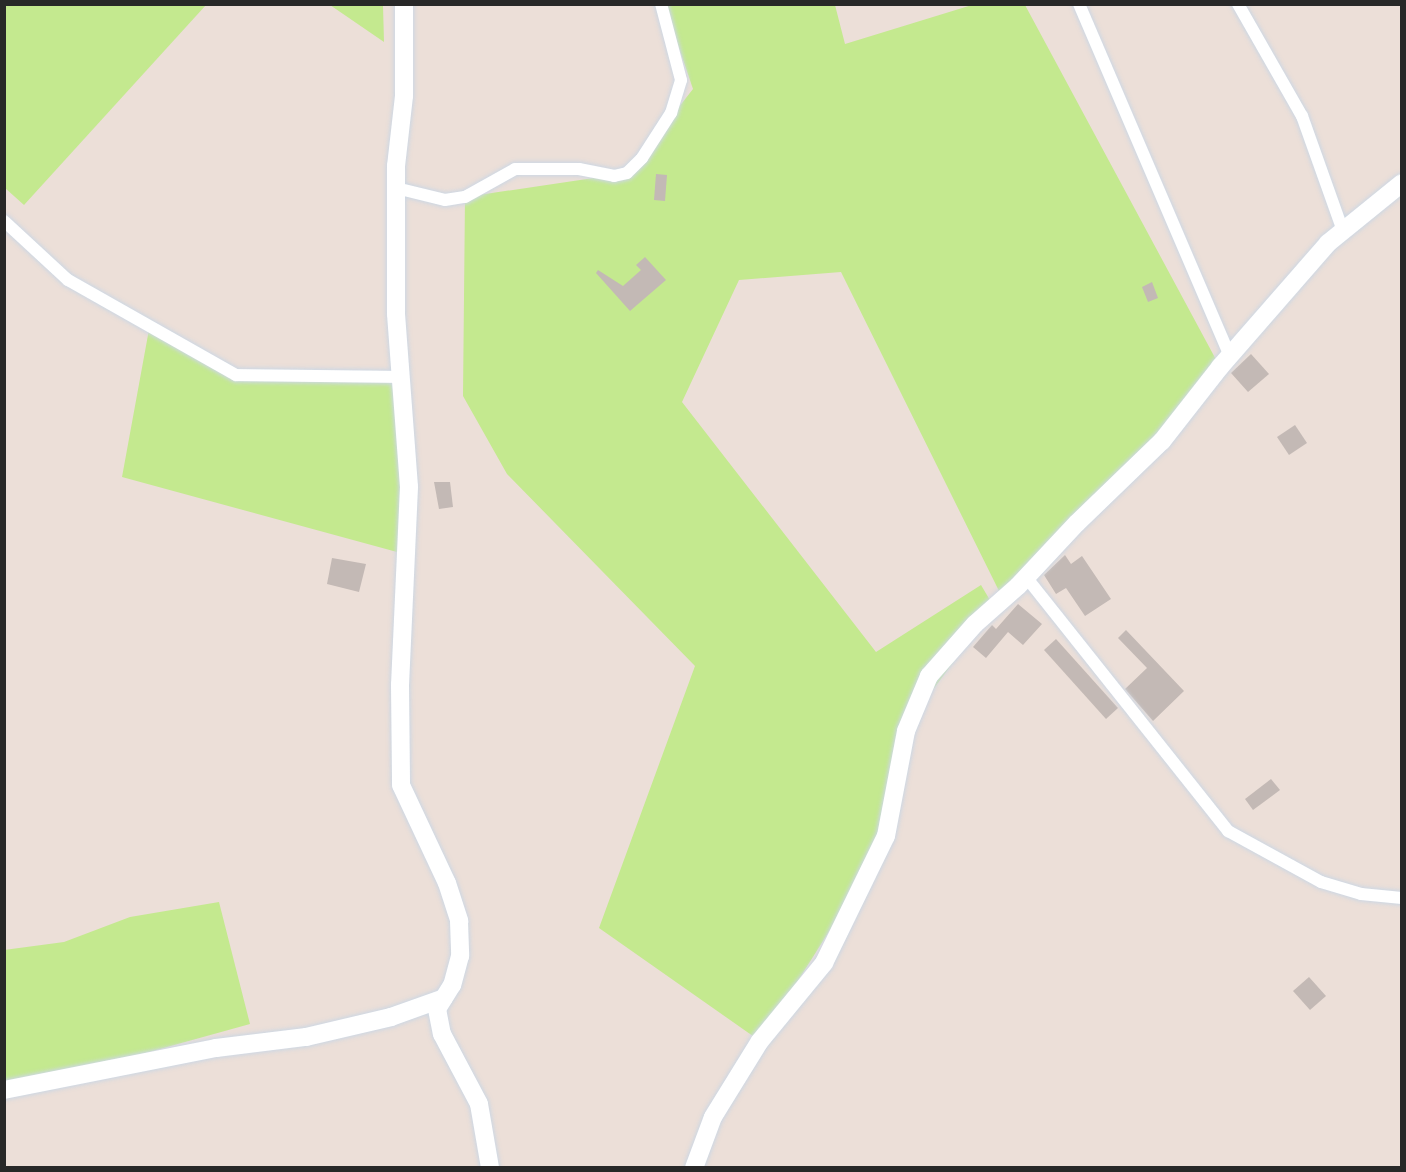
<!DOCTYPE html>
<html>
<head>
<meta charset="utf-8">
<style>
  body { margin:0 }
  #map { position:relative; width:1406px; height:1172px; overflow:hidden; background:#ecdfd8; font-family:"Noto Sans",sans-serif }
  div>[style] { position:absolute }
  .green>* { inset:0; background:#c4e98f }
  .building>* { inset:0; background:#c3b9b5 }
  .roads { filter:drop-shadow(0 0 2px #cdd7e3) drop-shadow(0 0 2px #cdd7e3) }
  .street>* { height:12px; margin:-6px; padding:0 6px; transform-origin:6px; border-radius:6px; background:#fff }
  .secondary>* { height:18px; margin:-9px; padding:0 9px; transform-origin:9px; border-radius:9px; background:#fff }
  span { translate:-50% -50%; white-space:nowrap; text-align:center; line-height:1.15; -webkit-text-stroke:4.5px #fff; paint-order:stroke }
  .frame { position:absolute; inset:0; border:6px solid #282828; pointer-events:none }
</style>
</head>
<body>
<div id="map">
  <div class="green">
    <div style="clip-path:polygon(5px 4px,206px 4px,206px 5px,24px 205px,5px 188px)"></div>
    <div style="clip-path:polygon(664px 4px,835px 5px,845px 44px,972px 5px,1025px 5px,1220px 367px,1003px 599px,841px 272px,739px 280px,682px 402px,876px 652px,981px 585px,994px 607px,912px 718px,869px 868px,760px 1041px,599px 928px,695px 666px,507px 474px,463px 396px,465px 197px,627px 173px,693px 89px)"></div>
    <div style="clip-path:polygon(330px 5px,383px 5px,384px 42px)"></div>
    <div style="clip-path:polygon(150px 324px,236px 375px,400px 377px,408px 555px,122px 477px)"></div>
    <div style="clip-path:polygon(219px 902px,250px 1024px,5px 1092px,4px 950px,64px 942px,130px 917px)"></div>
  </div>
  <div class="building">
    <div style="clip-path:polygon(656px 174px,667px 175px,665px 201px,654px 200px)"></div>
    <div style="clip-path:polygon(645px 257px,666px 280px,630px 311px,596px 273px,598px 270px,623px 286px,641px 270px,636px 265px)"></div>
    <div style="clip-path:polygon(1152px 282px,1158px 298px,1148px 302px,1142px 287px)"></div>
    <div style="clip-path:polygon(1251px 354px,1269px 374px,1248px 392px,1231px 373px)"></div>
    <div style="clip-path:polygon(1295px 425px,1307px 443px,1289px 455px,1277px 437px)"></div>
    <div style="clip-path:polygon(434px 482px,450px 482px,453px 507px,439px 509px)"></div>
    <div style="clip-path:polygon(1065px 555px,1071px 564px,1082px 556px,1111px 599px,1085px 616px,1066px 588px,1056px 594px,1044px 575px)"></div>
    <div style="clip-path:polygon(332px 558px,366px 564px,359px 592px,327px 584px)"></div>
    <div style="clip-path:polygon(1018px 604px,1042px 624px,1023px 645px,1008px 632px,986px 658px,973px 647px,992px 625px,996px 629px)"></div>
    <div style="clip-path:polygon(1126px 630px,1184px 691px,1153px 721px,1125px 689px,1147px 668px,1118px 638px)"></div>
    <div style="clip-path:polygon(1056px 639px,1118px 708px,1106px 719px,1044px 650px)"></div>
    <div style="clip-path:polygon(1271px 779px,1280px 790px,1253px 810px,1245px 799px)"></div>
    <div style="clip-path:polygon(1309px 977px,1326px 996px,1310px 1010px,1293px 991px)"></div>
  </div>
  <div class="roads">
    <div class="street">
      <div style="left:1079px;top:4px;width:384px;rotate:66.8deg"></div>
      <div style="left:1238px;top:4px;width:129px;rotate:60.3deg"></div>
      <div style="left:1302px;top:116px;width:122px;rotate:70.4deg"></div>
      <div style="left:396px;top:188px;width:50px;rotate:13.8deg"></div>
      <div style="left:445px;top:200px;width:20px;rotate:-9deg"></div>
      <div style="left:465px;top:197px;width:57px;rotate:-29.2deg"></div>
      <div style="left:515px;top:169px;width:64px"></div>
      <div style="left:579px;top:169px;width:36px;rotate:11deg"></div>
      <div style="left:614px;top:176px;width:13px;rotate:-13deg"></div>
      <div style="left:627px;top:173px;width:21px;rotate:-45deg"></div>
      <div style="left:642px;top:158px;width:54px;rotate:-57.2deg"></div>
      <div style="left:671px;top:113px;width:34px;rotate:-73deg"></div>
      <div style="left:681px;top:80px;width:79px;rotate:-104.7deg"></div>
      <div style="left:4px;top:221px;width:87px;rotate:42.7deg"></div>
      <div style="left:68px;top:280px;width:193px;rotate:29.5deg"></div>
      <div style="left:236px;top:375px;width:164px;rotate:0.7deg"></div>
      <div style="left:1026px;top:577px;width:325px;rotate:51.5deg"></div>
      <div style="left:1228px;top:831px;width:106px;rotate:28.7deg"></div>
      <div style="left:1321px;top:882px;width:42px;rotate:16.7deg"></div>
      <div style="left:1361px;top:894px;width:41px;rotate:5.6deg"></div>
    </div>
    <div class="secondary">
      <div style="left:404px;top:4px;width:92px;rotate:90deg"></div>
      <div style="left:404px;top:96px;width:70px;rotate:96.5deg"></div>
      <div style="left:396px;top:166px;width:148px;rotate:90deg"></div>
      <div style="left:396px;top:314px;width:173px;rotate:85.7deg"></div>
      <div style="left:409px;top:487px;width:198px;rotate:92.6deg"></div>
      <div style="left:400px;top:685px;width:100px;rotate:89.4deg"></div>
      <div style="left:401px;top:785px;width:108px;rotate:64.9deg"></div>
      <div style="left:447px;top:883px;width:40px;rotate:72deg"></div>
      <div style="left:459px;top:921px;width:35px;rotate:88deg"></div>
      <div style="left:460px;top:956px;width:30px;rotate:105deg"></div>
      <div style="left:452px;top:985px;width:28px;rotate:122deg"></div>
      <div style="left:437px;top:1009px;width:25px;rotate:79deg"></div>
      <div style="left:442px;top:1034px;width:79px;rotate:62.1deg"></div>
      <div style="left:479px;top:1104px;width:65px;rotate:80.2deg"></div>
      <div style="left:4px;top:1090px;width:216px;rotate:-11.2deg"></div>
      <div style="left:216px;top:1048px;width:91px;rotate:-7deg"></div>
      <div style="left:306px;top:1037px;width:87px;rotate:-13.2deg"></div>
      <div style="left:391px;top:1017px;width:56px;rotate:-19.7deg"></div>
      <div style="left:694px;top:1168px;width:54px;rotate:-69.6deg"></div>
      <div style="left:713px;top:1117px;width:89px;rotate:-58.3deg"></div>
      <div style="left:760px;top:1041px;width:101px;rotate:-50.6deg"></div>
      <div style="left:824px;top:963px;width:141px;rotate:-64deg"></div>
      <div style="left:886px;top:836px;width:107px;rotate:-79.2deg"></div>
      <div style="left:906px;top:731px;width:60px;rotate:-67.3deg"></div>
      <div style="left:929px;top:676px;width:69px;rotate:-48.5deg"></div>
      <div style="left:975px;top:624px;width:57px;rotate:-41.5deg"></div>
      <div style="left:1018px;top:586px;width:86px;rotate:-46.9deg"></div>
      <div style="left:1077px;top:523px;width:118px;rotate:-44deg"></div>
      <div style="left:1162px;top:441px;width:94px;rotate:-51.9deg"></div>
      <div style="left:1220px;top:367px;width:164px;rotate:-48.9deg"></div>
      <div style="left:1328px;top:243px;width:95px;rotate:-39deg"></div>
    </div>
  </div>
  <div class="frame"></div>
</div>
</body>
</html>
